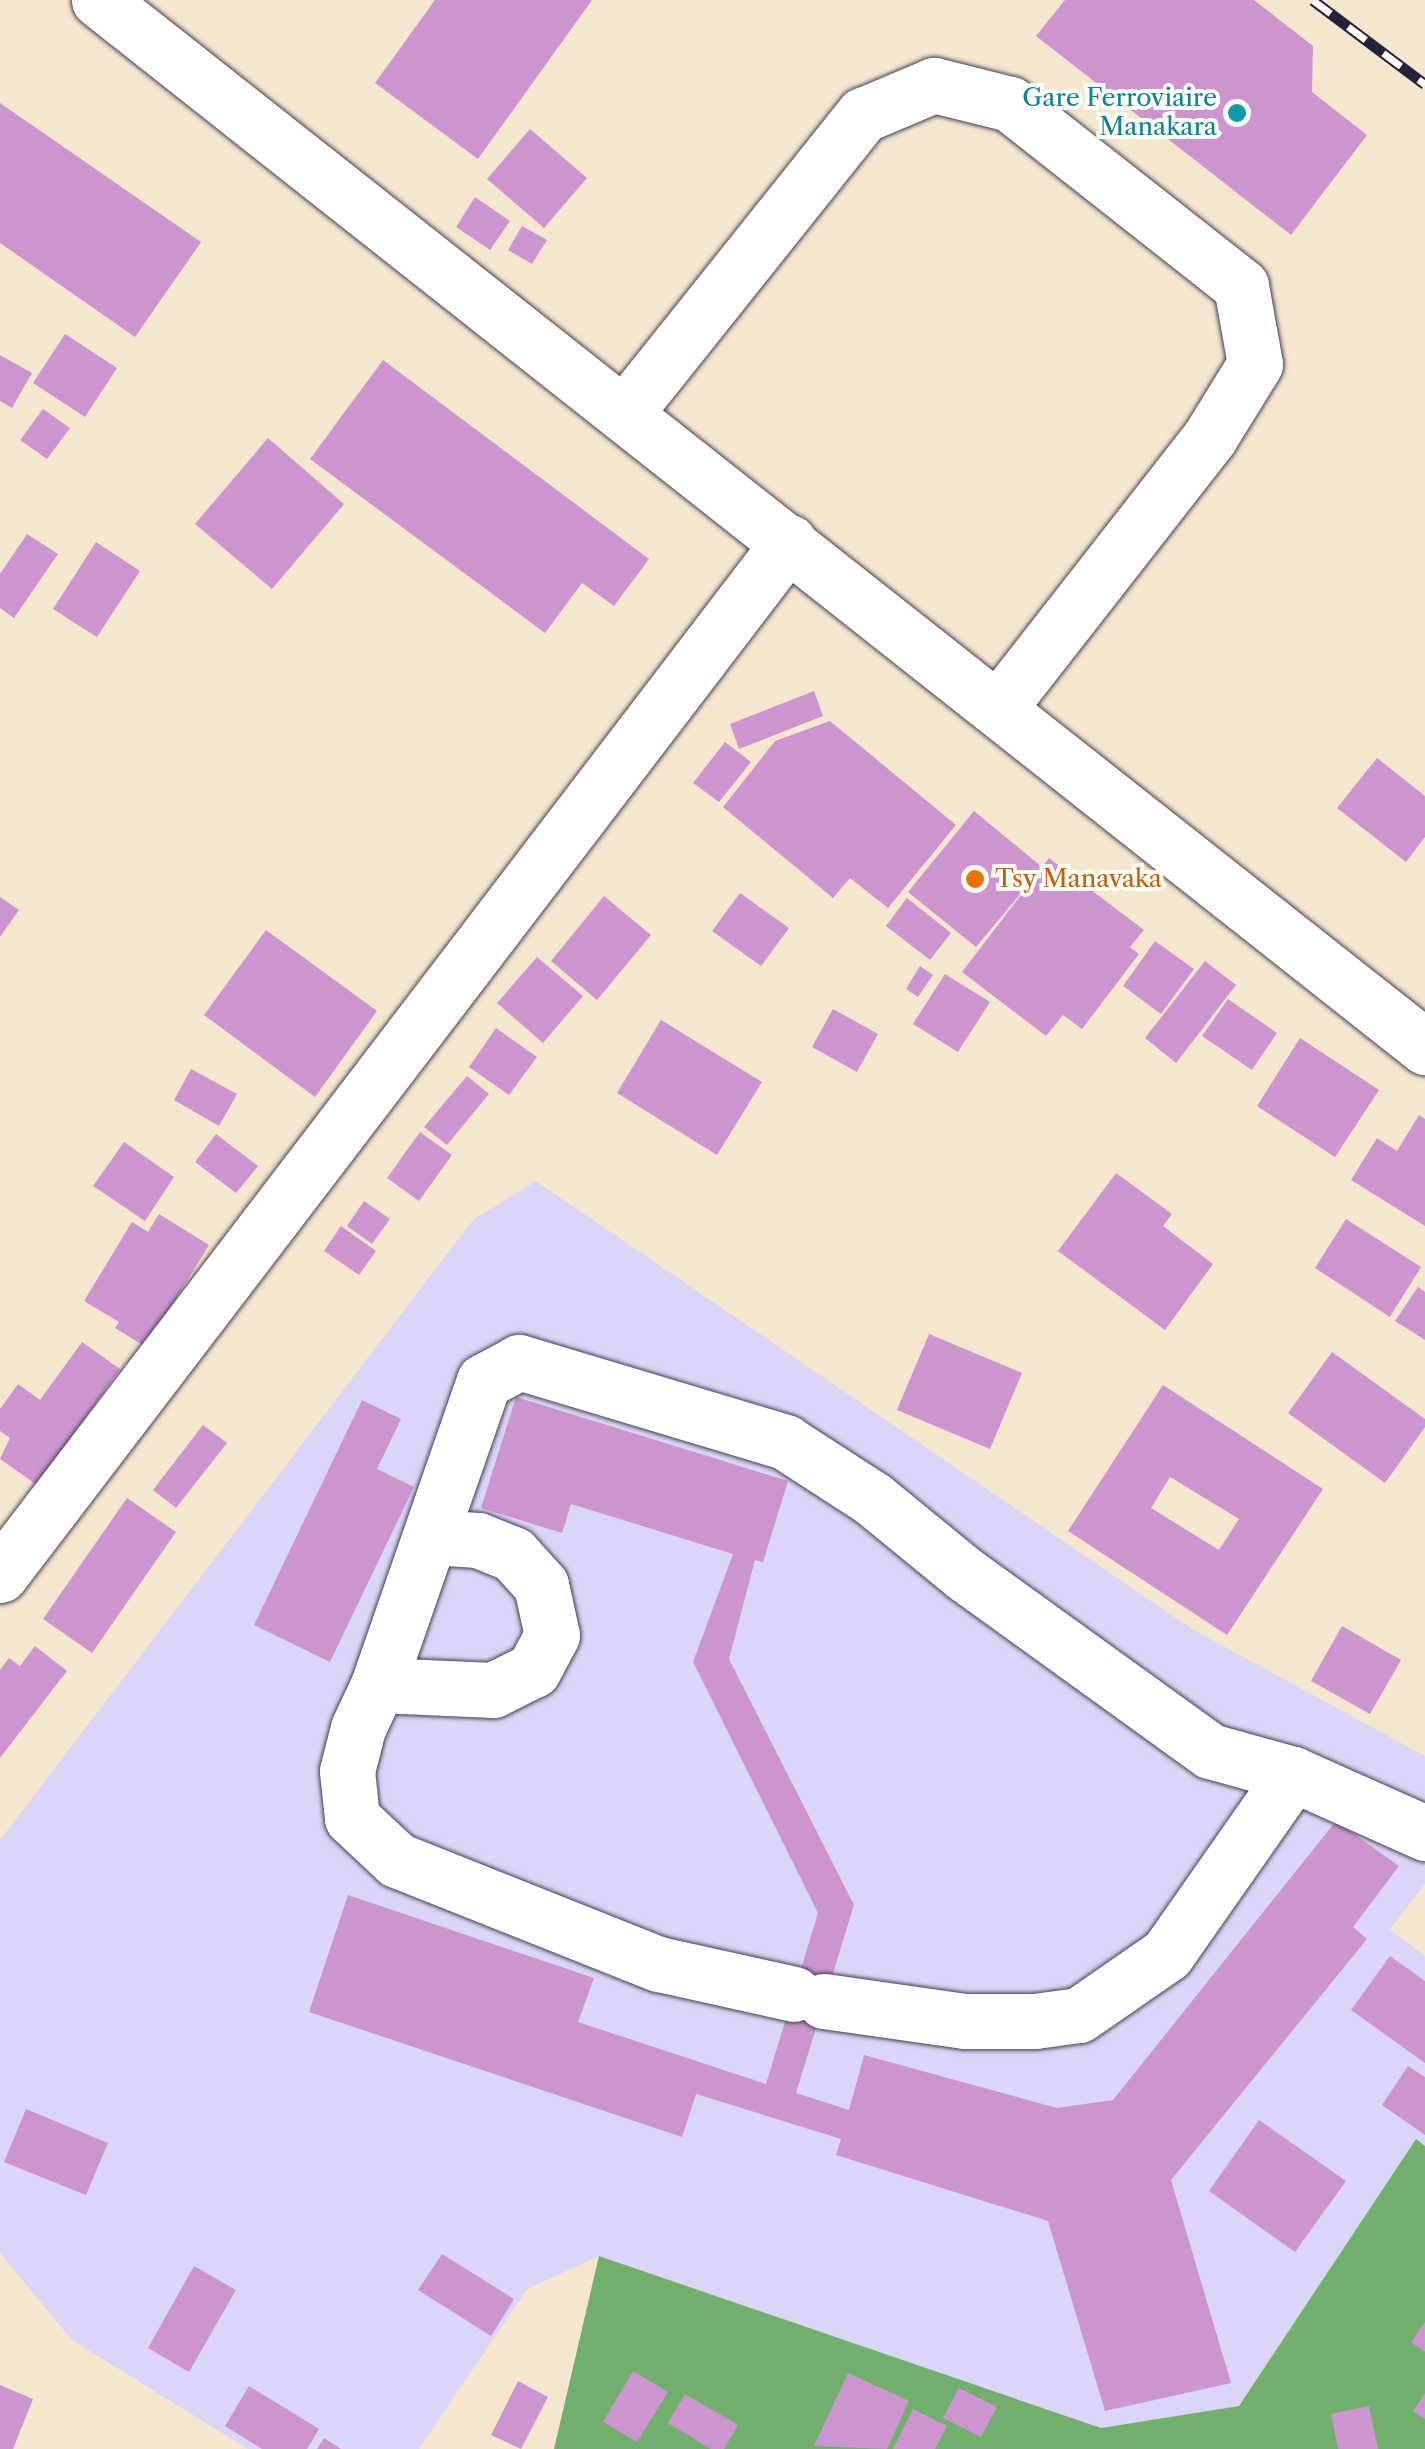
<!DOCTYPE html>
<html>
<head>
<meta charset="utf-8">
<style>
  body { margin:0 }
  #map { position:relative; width:1425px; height:2449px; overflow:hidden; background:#f5e6cf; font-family:"Libre Caslon Text",serif }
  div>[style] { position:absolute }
  .built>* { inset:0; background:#dbd6f7 }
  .forest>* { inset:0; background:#72af6e }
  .building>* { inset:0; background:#cc95d0 }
  .roads { filter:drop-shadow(0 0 2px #423f51) drop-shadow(0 0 2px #423f51) }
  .minor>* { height:55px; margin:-27.5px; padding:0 27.5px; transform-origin:27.5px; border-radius:27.5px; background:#fff }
  .major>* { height:55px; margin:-27.5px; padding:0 27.5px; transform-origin:27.5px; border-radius:27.5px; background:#fff }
  .rail>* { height:11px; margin-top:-5.5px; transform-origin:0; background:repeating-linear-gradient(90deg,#fdfcf7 0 22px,#22223b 0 44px); box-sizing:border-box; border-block:2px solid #22223b }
  .dots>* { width:28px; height:28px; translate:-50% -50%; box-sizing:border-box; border:5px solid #fdfcf7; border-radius:50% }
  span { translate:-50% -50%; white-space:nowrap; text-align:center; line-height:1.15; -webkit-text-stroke:8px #fdfcf7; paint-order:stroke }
  .culture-label { font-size:25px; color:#0d838f }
  .right { translate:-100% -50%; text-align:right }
  .food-label { font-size:25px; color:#c56008 }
  .left { translate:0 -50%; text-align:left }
</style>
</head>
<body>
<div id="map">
  <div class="built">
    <div style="clip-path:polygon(536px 1181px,1192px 1629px,1425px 1756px,1425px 1884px,1390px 1929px,1425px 1956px,1425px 2146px,1416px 2140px,1239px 2406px,1101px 2428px,599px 2256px,527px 2289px,419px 2449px,248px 2449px,72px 2340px,0 2253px,0 1840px,473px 1220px)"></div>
  </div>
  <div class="forest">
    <div style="clip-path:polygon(1416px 2139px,1425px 2146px,1425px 2449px,554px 2449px,599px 2256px,1101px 2428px,1239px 2406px)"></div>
  </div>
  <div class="building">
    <div style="clip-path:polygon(435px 0,592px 0,478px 159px,375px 83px)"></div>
    <div style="clip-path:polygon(1065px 0,1254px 0,1313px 46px,1312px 92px,1367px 135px,1291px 235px,1036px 36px)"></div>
    <div style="clip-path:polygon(0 103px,201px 242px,135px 337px,0 243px)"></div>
    <div style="clip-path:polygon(530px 129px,587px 178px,544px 228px,487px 179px)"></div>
    <div style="clip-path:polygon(475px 197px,510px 221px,490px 250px,456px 227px)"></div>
    <div style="clip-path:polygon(522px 226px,547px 240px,532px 264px,508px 250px)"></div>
    <div style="clip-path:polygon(65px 334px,117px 368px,85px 417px,33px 383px)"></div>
    <div style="clip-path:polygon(0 355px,32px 373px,12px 408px,0 401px)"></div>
    <div style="clip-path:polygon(383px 360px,649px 559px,614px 606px,582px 583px,545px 633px,310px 459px)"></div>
    <div style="clip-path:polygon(43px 409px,70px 428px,47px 459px,20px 440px)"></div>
    <div style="clip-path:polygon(268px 438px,344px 504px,272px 589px,195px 524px)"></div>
    <div style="clip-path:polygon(27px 534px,58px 554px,14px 618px,0 608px,0 574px)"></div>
    <div style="clip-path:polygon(96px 542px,140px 571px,97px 637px,53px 609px)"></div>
    <div style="clip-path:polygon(814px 691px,823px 716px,739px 749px,730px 724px)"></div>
    <div style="clip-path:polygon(830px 721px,956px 825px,888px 908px,850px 878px,833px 898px,723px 807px,775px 741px)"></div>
    <div style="clip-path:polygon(725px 742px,751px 762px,719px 802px,693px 783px)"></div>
    <div style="clip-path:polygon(1377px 758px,1425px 796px,1425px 837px,1406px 862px,1337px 808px)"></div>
    <div style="clip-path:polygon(974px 811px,1042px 867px,1049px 858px,1144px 930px,1130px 947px,1139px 954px,1082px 1029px,1063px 1015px,1046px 1036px,962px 972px,1037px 874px,976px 947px,908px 892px)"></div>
    <div style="clip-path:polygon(740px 893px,789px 928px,761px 966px,712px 931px)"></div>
    <div style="clip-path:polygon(604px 896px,651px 935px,597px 1000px,551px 961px)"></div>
    <div style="clip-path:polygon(0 897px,19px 910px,0 937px)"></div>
    <div style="clip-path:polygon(907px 898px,951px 933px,930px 960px,886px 926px)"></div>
    <div style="clip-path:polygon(266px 930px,377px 1011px,315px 1097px,204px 1015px)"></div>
    <div style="clip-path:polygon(1155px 941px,1194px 969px,1161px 1014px,1123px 986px)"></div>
    <div style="clip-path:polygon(537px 957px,583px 996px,543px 1043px,497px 1003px)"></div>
    <div style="clip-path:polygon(1205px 961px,1236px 985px,1176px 1063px,1145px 1038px)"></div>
    <div style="clip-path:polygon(920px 966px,933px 975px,918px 997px,906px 989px)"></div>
    <div style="clip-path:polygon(945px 974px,990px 1002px,958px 1052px,913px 1024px)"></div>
    <div style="clip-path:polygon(1228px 999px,1277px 1033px,1252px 1070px,1202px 1036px)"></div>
    <div style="clip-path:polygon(833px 1009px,878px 1034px,857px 1072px,812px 1047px)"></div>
    <div style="clip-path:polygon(661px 1020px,762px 1082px,717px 1155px,617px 1093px)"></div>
    <div style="clip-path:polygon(496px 1028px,537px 1057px,509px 1095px,469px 1067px)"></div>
    <div style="clip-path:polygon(1300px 1038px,1379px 1090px,1335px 1157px,1257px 1106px)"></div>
    <div style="clip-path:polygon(191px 1069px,237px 1094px,219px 1126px,174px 1100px)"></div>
    <div style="clip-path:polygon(467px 1076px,489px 1094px,447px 1145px,424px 1127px)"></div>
    <div style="clip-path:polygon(1419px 1115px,1425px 1119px,1425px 1226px,1351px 1180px,1377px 1138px,1397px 1151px)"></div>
    <div style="clip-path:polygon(420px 1132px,452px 1155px,419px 1201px,387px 1178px)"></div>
    <div style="clip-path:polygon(216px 1134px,258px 1166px,236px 1193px,195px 1162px)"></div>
    <div style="clip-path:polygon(124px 1142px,174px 1177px,145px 1221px,93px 1186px)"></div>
    <div style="clip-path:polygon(1116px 1173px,1172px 1214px,1163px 1226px,1213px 1264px,1165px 1330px,1058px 1251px)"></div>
    <div style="clip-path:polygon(364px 1201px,390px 1219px,372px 1244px,347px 1226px)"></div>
    <div style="clip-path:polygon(159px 1214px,209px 1245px,146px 1347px,115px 1328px,119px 1322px,84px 1301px,132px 1222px,148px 1232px)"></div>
    <div style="clip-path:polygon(1346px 1219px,1421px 1267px,1390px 1317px,1315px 1268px)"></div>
    <div style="clip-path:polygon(341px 1226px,376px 1251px,359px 1275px,324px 1251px)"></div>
    <div style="clip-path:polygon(1418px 1287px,1425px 1292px,1425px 1340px,1395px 1321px)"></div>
    <div style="clip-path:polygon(929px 1334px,1022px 1373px,990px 1449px,897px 1410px)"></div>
    <div style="clip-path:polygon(82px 1342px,120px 1369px,37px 1485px,0 1459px,10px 1438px,0 1431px,0 1409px,18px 1384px,40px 1400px)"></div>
    <div style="clip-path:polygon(1332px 1352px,1425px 1419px,1425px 1427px,1385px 1483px,1288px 1413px)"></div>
    <div style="clip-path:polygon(evenodd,1163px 1385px,1323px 1489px,1227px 1635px,1068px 1531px,1163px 1385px,1170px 1477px,1239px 1519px,1219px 1550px,1151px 1508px,1170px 1477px)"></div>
    <div style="clip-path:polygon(516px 1397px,788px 1481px,763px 1562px,755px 1560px,729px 1659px,854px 1905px,796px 2093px,849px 2110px,864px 2055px,1057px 2108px,1113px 2100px,1336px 1821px,1399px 1866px,1353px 1927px,1367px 1939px,1171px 2180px,1231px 2383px,1105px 2411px,1048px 2221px,836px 2155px,841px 2139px,696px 2094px,682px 2137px,309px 2012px,348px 1895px,594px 1978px,578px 2022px,766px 2084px,818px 1913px,693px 1662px,733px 1554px,571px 1504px,562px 1533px,481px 1508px)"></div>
    <div style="clip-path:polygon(362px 1400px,401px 1419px,377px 1469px,414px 1487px,330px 1662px,254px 1625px)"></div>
    <div style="clip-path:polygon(203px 1425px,227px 1443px,176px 1508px,153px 1490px)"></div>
    <div style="clip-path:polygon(127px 1498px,176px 1532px,92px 1653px,43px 1619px)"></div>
    <div style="clip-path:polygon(1342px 1626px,1401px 1660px,1370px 1714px,1311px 1681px)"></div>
    <div style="clip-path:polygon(35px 1646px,67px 1671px,0 1758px,0 1670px,9px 1658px,20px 1666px)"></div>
    <div style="clip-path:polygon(1390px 1956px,1425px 1981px,1425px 2063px,1351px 2010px)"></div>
    <div style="clip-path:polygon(1408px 2066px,1425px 2077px,1425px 2135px,1382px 2105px)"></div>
    <div style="clip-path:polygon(26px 2109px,108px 2143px,86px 2195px,4px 2162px)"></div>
    <div style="clip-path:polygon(1259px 2120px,1346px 2181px,1295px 2252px,1209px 2191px)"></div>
    <div style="clip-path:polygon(442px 2254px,514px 2299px,491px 2336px,418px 2290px)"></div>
    <div style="clip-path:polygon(194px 2266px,236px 2290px,189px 2372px,148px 2348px)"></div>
    <div style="clip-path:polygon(1425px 2322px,1425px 2352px,1411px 2342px)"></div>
    <div style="clip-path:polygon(633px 2371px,668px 2392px,637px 2442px,603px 2422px)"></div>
    <div style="clip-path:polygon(848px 2373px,909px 2401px,887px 2449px,814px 2446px)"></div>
    <div style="clip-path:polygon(518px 2381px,548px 2397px,521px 2449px,491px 2435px)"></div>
    <div style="clip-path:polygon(0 2385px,33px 2399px,13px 2449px,0 2449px)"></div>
    <div style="clip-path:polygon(249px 2386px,319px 2429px,307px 2449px,262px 2449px,225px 2426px)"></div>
    <div style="clip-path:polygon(959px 2388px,997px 2407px,981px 2437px,943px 2418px)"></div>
    <div style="clip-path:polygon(1425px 2393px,1425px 2419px,1413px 2411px)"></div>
    <div style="clip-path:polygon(685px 2394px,738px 2425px,724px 2449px,711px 2449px,668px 2423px)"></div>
    <div style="clip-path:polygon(1369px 2406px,1378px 2449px,1338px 2449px,1331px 2414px)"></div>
    <div style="clip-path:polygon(913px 2409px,947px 2426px,935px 2449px,893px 2449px)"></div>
    <div style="clip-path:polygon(324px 2438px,341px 2449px,317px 2449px)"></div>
  </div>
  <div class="roads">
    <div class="minor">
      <div style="left:624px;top:414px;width:383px;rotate:-51.4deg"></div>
      <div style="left:863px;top:115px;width:77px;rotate:-22.9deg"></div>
      <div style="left:934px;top:85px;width:78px;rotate:14deg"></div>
      <div style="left:1010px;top:104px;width:294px;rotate:38.2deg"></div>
      <div style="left:1241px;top:286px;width:79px;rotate:79.8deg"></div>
      <div style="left:1255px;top:364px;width:86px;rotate:121.7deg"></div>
      <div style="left:1210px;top:437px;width:343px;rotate:128deg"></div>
      <div style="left:431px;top:1537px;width:47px;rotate:3.7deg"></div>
      <div style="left:478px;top:1540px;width:38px;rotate:22deg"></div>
      <div style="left:513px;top:1554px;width:42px;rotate:47.9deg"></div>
      <div style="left:541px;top:1585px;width:51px;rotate:77.6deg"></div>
      <div style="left:552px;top:1635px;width:40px;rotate:118deg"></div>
      <div style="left:533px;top:1670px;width:45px;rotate:153.4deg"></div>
      <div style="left:493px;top:1690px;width:115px;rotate:-177.5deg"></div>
      <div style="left:378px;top:1685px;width:47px;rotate:114.9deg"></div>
      <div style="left:358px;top:1728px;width:44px;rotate:104.3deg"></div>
      <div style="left:347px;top:1771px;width:47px;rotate:83.9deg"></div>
      <div style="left:352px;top:1818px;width:62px;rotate:43deg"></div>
      <div style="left:397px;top:1860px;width:282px;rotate:21.7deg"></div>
      <div style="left:659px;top:1964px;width:138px;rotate:12.5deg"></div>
      <div style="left:0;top:1575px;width:1300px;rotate:-52.63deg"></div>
      <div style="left:378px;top:1685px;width:322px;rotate:-70.8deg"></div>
      <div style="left:484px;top:1381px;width:40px;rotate:-28deg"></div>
      <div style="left:519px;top:1362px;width:278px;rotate:16.7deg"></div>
      <div style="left:785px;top:1442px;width:105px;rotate:32.9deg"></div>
      <div style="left:873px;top:1499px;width:120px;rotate:39.3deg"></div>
      <div style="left:966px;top:1575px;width:301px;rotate:35.8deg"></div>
      <div style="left:1210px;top:1751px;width:86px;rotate:15.5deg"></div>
      <div style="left:824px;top:2001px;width:142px;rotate:8.1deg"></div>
      <div style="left:965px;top:2021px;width:70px"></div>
      <div style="left:1035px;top:2021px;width:44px;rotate:-7.8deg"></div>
      <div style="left:1079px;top:2015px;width:107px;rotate:-34.7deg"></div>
      <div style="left:1167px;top:1954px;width:220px;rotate:-55deg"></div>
      <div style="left:1293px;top:1774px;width:145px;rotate:24.1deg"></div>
    </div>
    <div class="major">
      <div style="left:99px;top:0;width:1690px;rotate:38.29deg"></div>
    </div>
  </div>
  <div class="rail">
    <div style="left:1313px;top:0;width:140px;rotate:36.9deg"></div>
  </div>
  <div class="dots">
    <div style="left:1237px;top:113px;background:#0f9aa8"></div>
    <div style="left:975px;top:879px;background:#e8710a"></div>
  </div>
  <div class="culture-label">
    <span class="right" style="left:1217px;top:113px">Gare Ferroviaire<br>Manakara</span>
  </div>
  <div class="food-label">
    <span class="left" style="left:995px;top:879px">Tsy Manavaka</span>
  </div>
</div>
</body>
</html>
